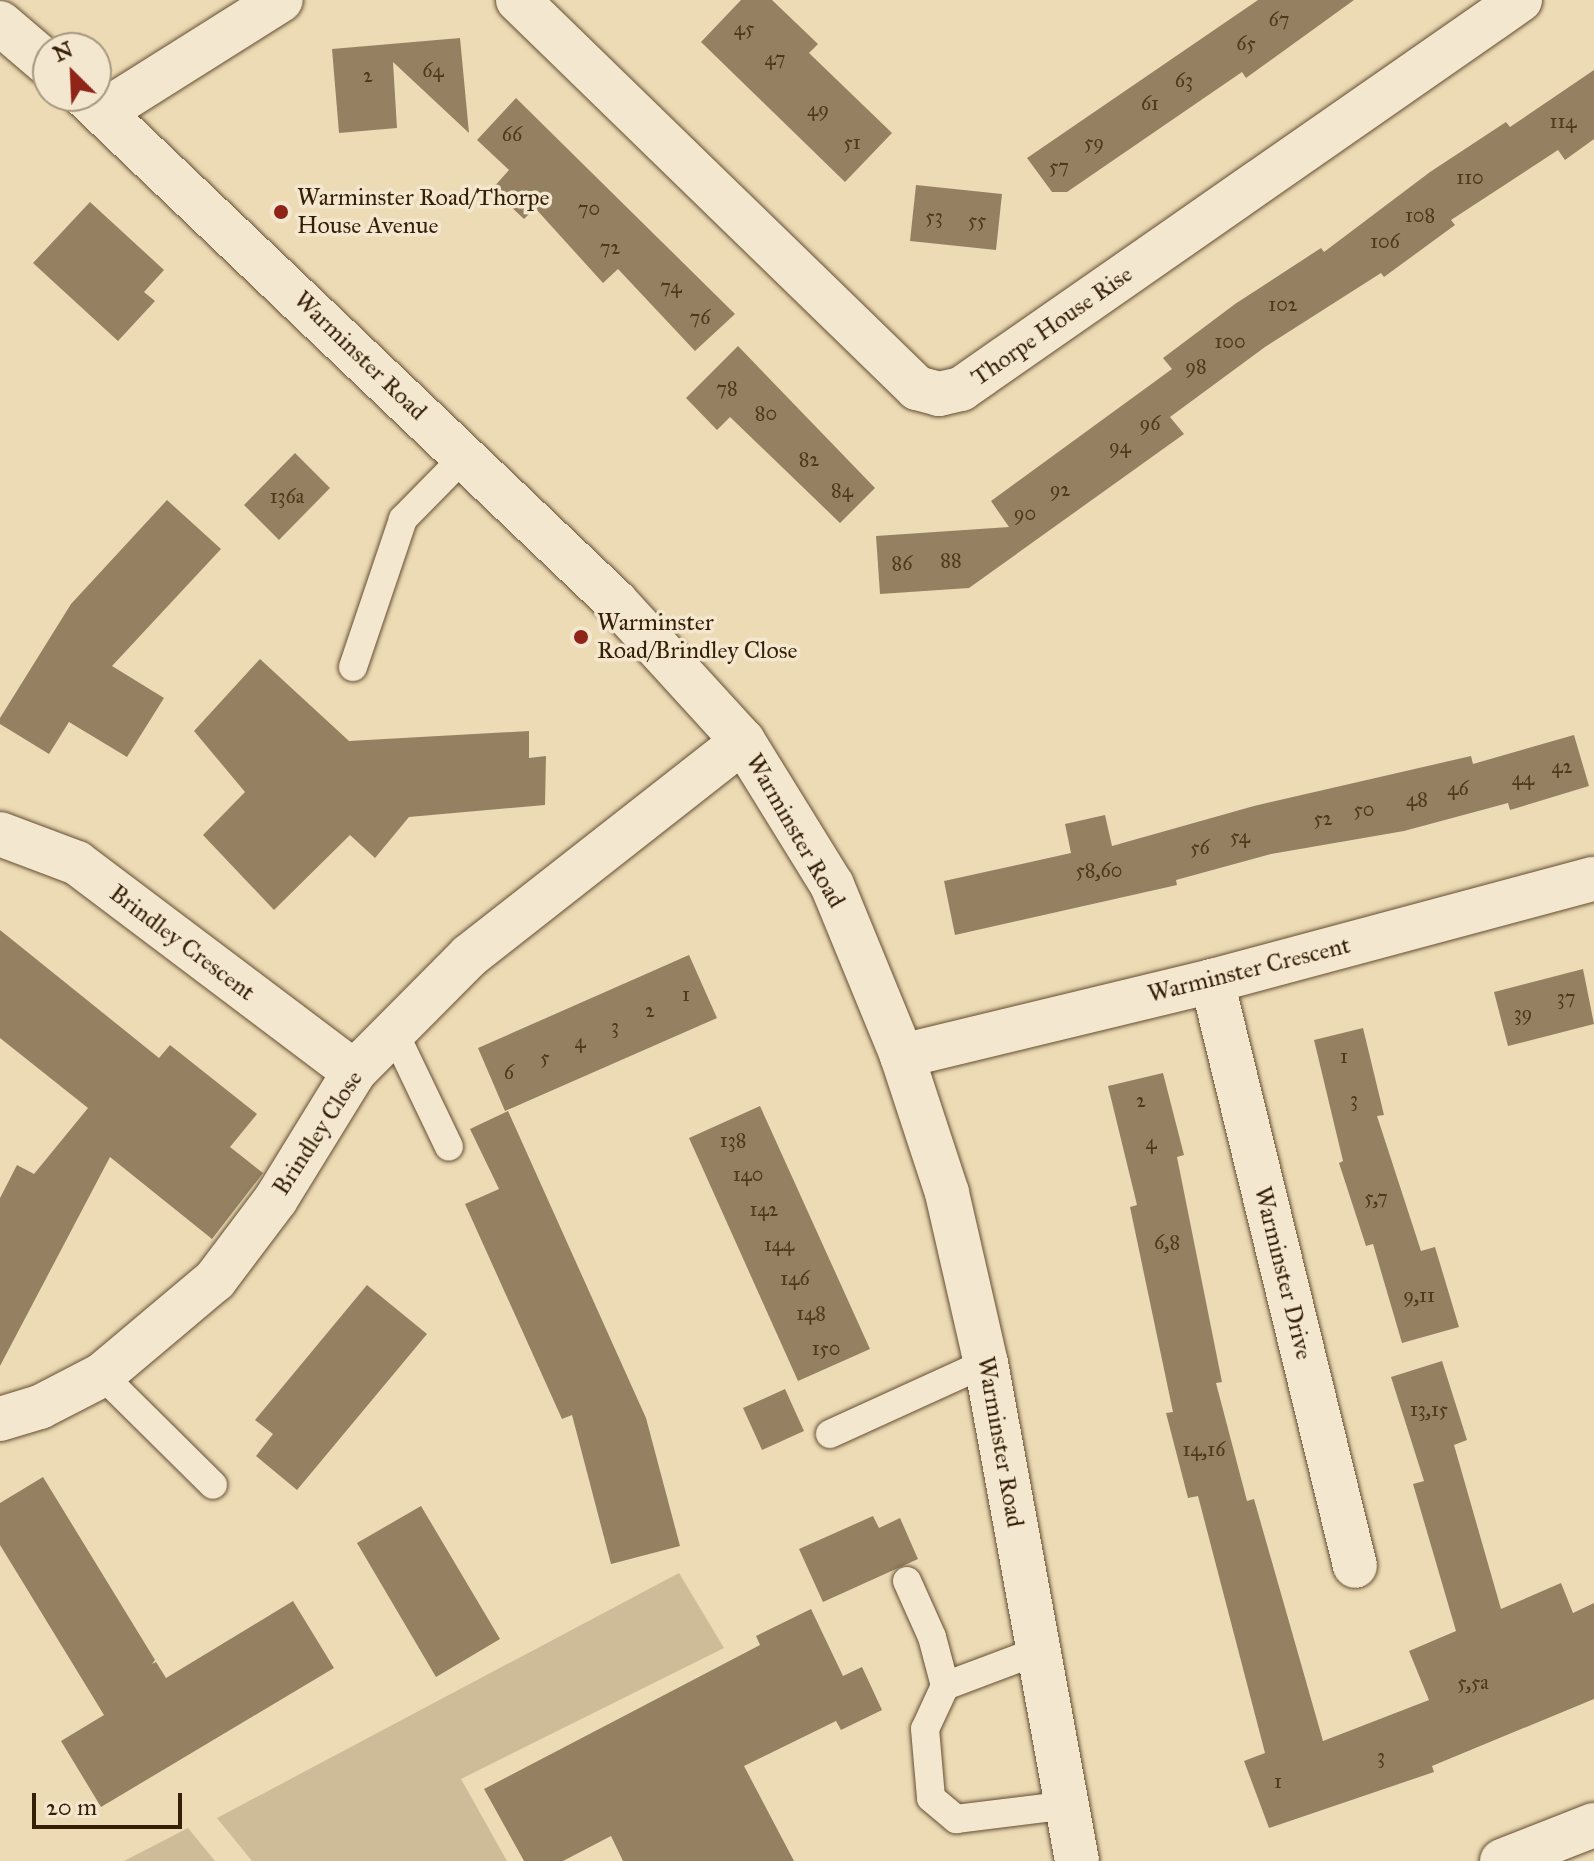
<!DOCTYPE html>
<html>
<head>
<meta charset="utf-8">
<style>
  body { margin:0 }
  #map { position:relative; width:1594px; height:1861px; overflow:hidden; background:#eddbb5; font-family:"IM FELL Great Primer",serif }
  div>[style] { position:absolute }
  .green>* { inset:0; background:#cebb97 }
  .building>* { inset:0; background:#958161 }
  .roads { filter:drop-shadow(0 0 2px #644e32) drop-shadow(0 0 2px #644e32) }
  .lane>* { height:28px; margin:-14px; padding:0 14px; transform-origin:14px; border-radius:14px; background:#f3e8cf }
  .street>* { height:44px; margin:-22px; padding:0 22px; transform-origin:22px; border-radius:22px; background:#f3e8cf }
  .dots>* { width:22px; height:22px; translate:-50% -50%; box-sizing:border-box; border:4px solid #f3e8cf; border-radius:50% }
  span { translate:-50% -50%; white-space:nowrap; text-align:center; line-height:1.15; -webkit-text-stroke:7px #f3e8cf; paint-order:stroke }
  .number-label { font-size:20px; color:#4e381e }
  .number-label span { -webkit-text-stroke-width:0 }
  .poi-label { font-size:24px; color:#361f07 }
  .left { translate:0 -50%; text-align:left }
  .street-label { font-size:24px; color:#361f07 }
  .north { position:absolute; left:32px; top:32px; width:80px; height:80px; box-sizing:border-box; background:#f3e8cf; border:2px solid #a7987f; border-radius:50%; rotate:336deg; font-size:22px; font-weight:700; line-height:32px; text-align:center; color:#361f07 }
  .north::after { content:''; display:block; margin:auto; width:28px; height:36px; background:#8f2418; clip-path:polygon(50% 0,100% 100%,50% 72%,0 100%) }
  .scale { position:absolute; left:32px; top:1793px; width:150px; height:36px; box-sizing:border-box; border:4px solid #361f07; border-top:0; padding-left:10px; font-size:24px; line-height:28px; white-space:nowrap; color:#361f07; -webkit-text-stroke:6px #f3e8cf; paint-order:stroke }
</style>
</head>
<body>
<div id="map">
  <div class="green">
    <div style="clip-path:polygon(679px 1573px,724px 1648px,461px 1779px,507px 1861px,252px 1861px,217px 1818px)"></div>
    <div style="clip-path:polygon(188px 1828px,215px 1861px,124px 1861px)"></div>
  </div>
  <div class="building">
    <div style="clip-path:polygon(741px 0,772px 0,818px 44px,809px 53px,892px 133px,845px 182px,701px 42px)"></div>
    <div style="clip-path:polygon(1258px 0,1354px 0,1246px 78px,1242px 72px,1067px 192px,1052px 192px,1027px 158px)"></div>
    <div style="clip-path:polygon(460px 38px,469px 133px,393px 62px,397px 128px,339px 133px,332px 49px)"></div>
    <div style="clip-path:polygon(1594px 70px,1594px 139px,1565px 160px,1558px 150px,1451px 220px,1455px 225px,1384px 277px,1381px 273px,1265px 347px,1170px 417px,1184px 434px,969px 588px,880px 594px,876px 536px,1009px 527px,991px 501px,1172px 369px,1163px 358px,1235px 304px,1321px 248px,1324px 252px,1430px 172px,1506px 122px,1510px 127px)"></div>
    <div style="clip-path:polygon(516px 98px,735px 314px,695px 351px,618px 269px,603px 283px,535px 208px,524px 219px,492px 189px,509px 170px,477px 140px)"></div>
    <div style="clip-path:polygon(916px 185px,1002px 194px,996px 250px,910px 241px)"></div>
    <div style="clip-path:polygon(90px 202px,164px 270px,144px 292px,155px 301px,118px 341px,33px 263px)"></div>
    <div style="clip-path:polygon(738px 346px,875px 488px,840px 523px,730px 417px,717px 430px,686px 398px)"></div>
    <div style="clip-path:polygon(295px 453px,330px 488px,279px 540px,244px 505px)"></div>
    <div style="clip-path:polygon(167px 500px,221px 549px,112px 666px,164px 698px,127px 757px,69px 722px,49px 754px,0 724px,0 718px,71px 604px)"></div>
    <div style="clip-path:polygon(260px 659px,349px 741px,529px 731px,529px 758px,546px 756px,545px 805px,409px 817px,375px 858px,350px 835px,274px 910px,203px 835px,245px 792px,194px 731px)"></div>
    <div style="clip-path:polygon(1574px 735px,1589px 786px,1510px 810px,1508px 803px,1404px 831px,1271px 854px,1176px 880px,1177px 885px,955px 935px,944px 881px,1071px 853px,1065px 824px,1105px 815px,1112px 846px,1254px 806px,1471px 756px,1473px 764px)"></div>
    <div style="clip-path:polygon(0 930px,159px 1058px,170px 1045px,257px 1114px,230px 1147px,263px 1173px,212px 1239px,110px 1157px,0 1366px,0 1198px,17px 1165px,34px 1174px,88px 1108px,0 1038px)"></div>
    <div style="clip-path:polygon(689px 955px,717px 1018px,505px 1111px,478px 1048px)"></div>
    <div style="clip-path:polygon(1583px 969px,1594px 1024px,1508px 1046px,1494px 992px)"></div>
    <div style="clip-path:polygon(1363px 1028px,1384px 1115px,1377px 1116px,1421px 1251px,1435px 1247px,1459px 1327px,1402px 1343px,1373px 1244px,1366px 1246px,1339px 1163px,1343px 1161px,1314px 1040px)"></div>
    <div style="clip-path:polygon(1163px 1073px,1184px 1155px,1177px 1157px,1222px 1382px,1216px 1383px,1247px 1501px,1254px 1499px,1323px 1741px,1429px 1700px,1409px 1651px,1456px 1631px,1413px 1484px,1424px 1481px,1391px 1377px,1442px 1361px,1467px 1440px,1454px 1445px,1501px 1609px,1561px 1583px,1573px 1613px,1594px 1603px,1594px 1699px,1432px 1766px,1434px 1772px,1269px 1828px,1244px 1761px,1265px 1753px,1198px 1496px,1188px 1498px,1166px 1413px,1173px 1412px,1130px 1207px,1137px 1205px,1108px 1086px)"></div>
    <div style="clip-path:polygon(760px 1106px,870px 1349px,798px 1381px,689px 1138px)"></div>
    <div style="clip-path:polygon(508px 1111px,646px 1418px,680px 1546px,611px 1564px,572px 1415px,562px 1419px,465px 1204px,499px 1189px,470px 1129px)"></div>
    <div style="clip-path:polygon(367px 1285px,427px 1334px,297px 1490px,256px 1456px,273px 1434px,255px 1420px)"></div>
    <div style="clip-path:polygon(785px 1389px,804px 1431px,762px 1450px,743px 1408px)"></div>
    <div style="clip-path:polygon(43px 1477px,155px 1660px,152px 1664px,156px 1662px,166px 1678px,293px 1601px,334px 1668px,101px 1807px,61px 1741px,104px 1715px,0 1545px,0 1503px)"></div>
    <div style="clip-path:polygon(421px 1506px,500px 1639px,436px 1677px,357px 1543px)"></div>
    <div style="clip-path:polygon(873px 1516px,879px 1528px,900px 1518px,918px 1559px,823px 1602px,799px 1549px)"></div>
    <div style="clip-path:polygon(811px 1609px,843px 1676px,862px 1667px,882px 1710px,841px 1730px,836px 1721px,744px 1766px,794px 1861px,623px 1861px,611px 1836px,563px 1861px,524px 1861px,484px 1789px,760px 1645px,756px 1636px)"></div>
  </div>
  <div class="roads">
    <div class="lane">
      <div style="left:353px;top:667px;width:156px;rotate:-71.3deg"></div>
      <div style="left:403px;top:519px;width:88px;rotate:-45.5deg"></div>
      <div style="left:394px;top:1032px;width:127px;rotate:64.4deg"></div>
      <div style="left:102px;top:1375px;width:156px;rotate:44.7deg"></div>
      <div style="left:830px;top:1434px;width:171px;rotate:-24.5deg"></div>
      <div style="left:907px;top:1581px;width:61px;rotate:65.9deg"></div>
      <div style="left:932px;top:1637px;width:51px;rotate:75.1deg"></div>
      <div style="left:1038px;top:1651px;width:99px;rotate:159.4deg"></div>
      <div style="left:945px;top:1686px;width:47px;rotate:114.9deg"></div>
      <div style="left:925px;top:1729px;width:69px;rotate:85deg"></div>
      <div style="left:931px;top:1798px;width:33px;rotate:40deg"></div>
      <div style="left:956px;top:1819px;width:113px;rotate:-7.1deg"></div>
    </div>
    <div class="street">
      <div style="left:518px;top:0;width:557px;rotate:44.2deg"></div>
      <div style="left:917px;top:388px;width:23px;rotate:15deg"></div>
      <div style="left:939px;top:394px;width:23px;rotate:-13deg"></div>
      <div style="left:961px;top:389px;width:681px;rotate:-34.83deg"></div>
      <div style="left:0;top:23px;width:63px;rotate:40.5deg"></div>
      <div style="left:85px;top:96px;width:733px;rotate:43.62deg"></div>
      <div style="left:616px;top:602px;width:188px;rotate:47.6deg"></div>
      <div style="left:743px;top:741px;width:169px;rotate:58.3deg"></div>
      <div style="left:832px;top:885px;width:185px;rotate:67.7deg"></div>
      <div style="left:902px;top:1056px;width:144px;rotate:71.8deg"></div>
      <div style="left:947px;top:1193px;width:174px;rotate:77.1deg"></div>
      <div style="left:986px;top:1363px;width:506px;rotate:79.64deg"></div>
      <div style="left:103px;top:112px;width:210px;rotate:-32.2deg"></div>
      <div style="left:0;top:834px;width:82px;rotate:20.6deg"></div>
      <div style="left:77px;top:863px;width:347px;rotate:37deg"></div>
      <div style="left:1212px;top:981px;width:602px;rotate:76.26deg"></div>
      <div style="left:902px;top:1056px;width:319px;rotate:-13.6deg"></div>
      <div style="left:1212px;top:981px;width:395px;rotate:-15deg"></div>
      <div style="left:0;top:1419px;width:42px;rotate:-16.7deg"></div>
      <div style="left:40px;top:1407px;width:70px;rotate:-27.3deg"></div>
      <div style="left:102px;top:1375px;width:148px;rotate:-40.1deg"></div>
      <div style="left:215px;top:1280px;width:101px;rotate:-53deg"></div>
      <div style="left:276px;top:1199px;width:149px;rotate:-58.4deg"></div>
      <div style="left:354px;top:1072px;width:163px;rotate:-45.2deg"></div>
      <div style="left:469px;top:956px;width:348px;rotate:-38.1deg"></div>
      <div style="left:1502px;top:1861px;width:99px;rotate:-21.4deg"></div>
    </div>
  </div>
  <div class="dots">
    <div style="left:281px;top:212px;background:#8f2418"></div>
    <div style="left:581px;top:637px;background:#8f2418"></div>
  </div>
  <div class="number-label">
    <span style="left:1279px;top:19px">67</span>
    <span style="left:744px;top:28px">45</span>
    <span style="left:1246px;top:43px">65</span>
    <span style="left:775px;top:58px">47</span>
    <span style="left:433px;top:70px">64</span>
    <span style="left:368px;top:75px">2</span>
    <span style="left:1184px;top:80px">63</span>
    <span style="left:1150px;top:103px">61</span>
    <span style="left:818px;top:109px">49</span>
    <span style="left:1563px;top:121px">114</span>
    <span style="left:512px;top:134px">66</span>
    <span style="left:852px;top:142px">51</span>
    <span style="left:1094px;top:142px">59</span>
    <span style="left:1059px;top:166px">57</span>
    <span style="left:1470px;top:177px">110</span>
    <span style="left:589px;top:208px">70</span>
    <span style="left:1420px;top:215px">108</span>
    <span style="left:934px;top:216px">53</span>
    <span style="left:977px;top:220px">55</span>
    <span style="left:1385px;top:241px">106</span>
    <span style="left:610px;top:247px">72</span>
    <span style="left:671px;top:286px">74</span>
    <span style="left:1283px;top:304px">102</span>
    <span style="left:700px;top:317px">76</span>
    <span style="left:1230px;top:341px">100</span>
    <span style="left:1196px;top:366px">98</span>
    <span style="left:727px;top:388px">78</span>
    <span style="left:766px;top:413px">80</span>
    <span style="left:1150px;top:423px">96</span>
    <span style="left:1120px;top:446px">94</span>
    <span style="left:809px;top:459px">82</span>
    <span style="left:1060px;top:489px">92</span>
    <span style="left:842px;top:490px">84</span>
    <span style="left:287px;top:496px">136a</span>
    <span style="left:1025px;top:513px">90</span>
    <span style="left:951px;top:560px">88</span>
    <span style="left:902px;top:563px">86</span>
    <span style="left:1562px;top:766px">42</span>
    <span style="left:1523px;top:778px">44</span>
    <span style="left:1458px;top:788px">46</span>
    <span style="left:1417px;top:799px">48</span>
    <span style="left:1364px;top:809px">50</span>
    <span style="left:1323px;top:818px">52</span>
    <span style="left:1240px;top:836px">54</span>
    <span style="left:1200px;top:847px">56</span>
    <span style="left:1099px;top:870px">58,60</span>
    <span style="left:686px;top:994px">1</span>
    <span style="left:1566px;top:997px">37</span>
    <span style="left:650px;top:1010px">2</span>
    <span style="left:1523px;top:1013px">39</span>
    <span style="left:615px;top:1026px">3</span>
    <span style="left:580px;top:1041px">4</span>
    <span style="left:1344px;top:1056px">1</span>
    <span style="left:545px;top:1057px">5</span>
    <span style="left:509px;top:1072px">6</span>
    <span style="left:1354px;top:1099px">3</span>
    <span style="left:1141px;top:1100px">2</span>
    <span style="left:733px;top:1140px">138</span>
    <span style="left:1151px;top:1142px">4</span>
    <span style="left:748px;top:1174px">140</span>
    <span style="left:1376px;top:1197px">5,7</span>
    <span style="left:764px;top:1209px">142</span>
    <span style="left:1167px;top:1242px">6,8</span>
    <span style="left:779px;top:1244px">144</span>
    <span style="left:795px;top:1278px">146</span>
    <span style="left:1419px;top:1295px">9,11</span>
    <span style="left:811px;top:1313px">148</span>
    <span style="left:826px;top:1348px">150</span>
    <span style="left:1429px;top:1409px">13,15</span>
    <span style="left:1204px;top:1449px">14,16</span>
    <span style="left:1473px;top:1682px">5,5a</span>
    <span style="left:1381px;top:1756px">3</span>
    <span style="left:1278px;top:1781px">1</span>
  </div>
  <div class="poi-label">
    <span class="left" style="left:297px;top:212px">Warminster Road/Thorpe<br>House Avenue</span>
    <span class="left" style="left:597px;top:637px">Warminster<br>Road/Brindley Close</span>
  </div>
  <div class="street-label">
    <span style="left:1052px;top:326px;rotate:-35deg">Thorpe House Rise</span>
    <span style="left:360px;top:356px;rotate:44deg">Warminster Road</span>
    <span style="left:795px;top:831px;rotate:60deg">Warminster Road</span>
    <span style="left:182px;top:943px;rotate:37deg">Brindley Crescent</span>
    <span style="left:1249px;top:970px;rotate:-14deg">Warminster Crescent</span>
    <span style="left:318px;top:1133px;rotate:-57deg">Brindley Close</span>
    <span style="left:1283px;top:1273px;rotate:76deg">Warminster Drive</span>
    <span style="left:1000px;top:1442px;rotate:80deg">Warminster Road</span>
  </div>
  <div class="north">N</div>
  <div class="scale">20 m</div>
</div>
</body>
</html>
